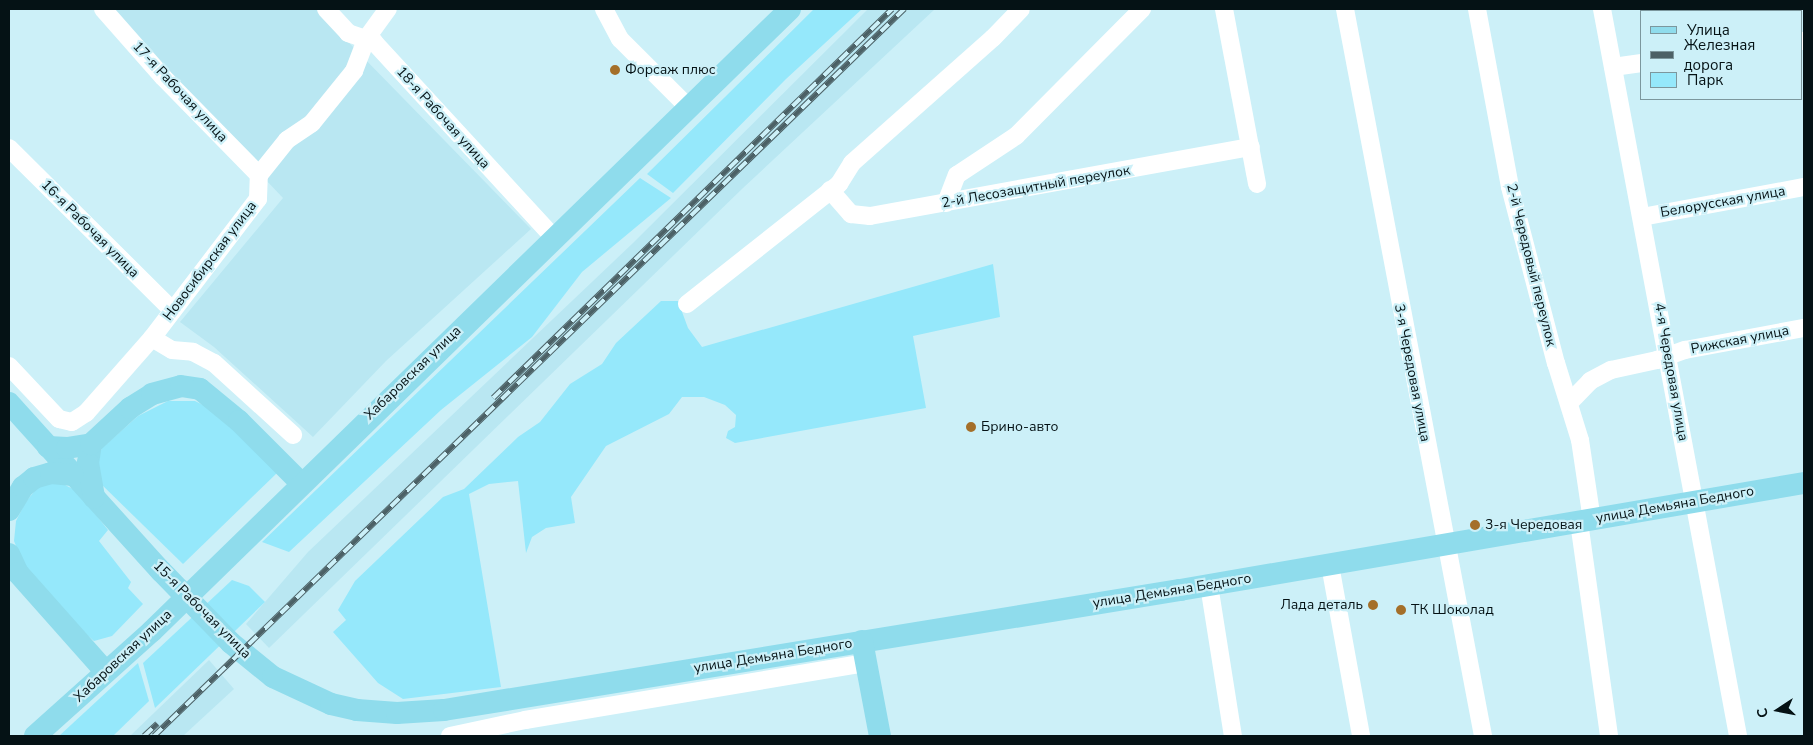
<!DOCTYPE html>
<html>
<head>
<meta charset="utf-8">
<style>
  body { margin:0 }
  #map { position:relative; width:1813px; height:745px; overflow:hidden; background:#ccf0f8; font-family:"Nunito Sans",sans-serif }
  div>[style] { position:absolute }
  .built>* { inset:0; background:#b9e7f2 }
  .green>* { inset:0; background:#95e8fb }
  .minor>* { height:18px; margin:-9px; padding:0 9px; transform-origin:9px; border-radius:9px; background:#fff }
  .major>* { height:22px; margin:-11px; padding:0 11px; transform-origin:11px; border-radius:11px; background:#8fdcec }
  .rail>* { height:5.5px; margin-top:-2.75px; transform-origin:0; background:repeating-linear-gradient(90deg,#ccf0f8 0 11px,#4c6166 0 22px); box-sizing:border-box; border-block:1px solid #4c6166 }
  .dots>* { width:14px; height:14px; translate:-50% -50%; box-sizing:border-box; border:2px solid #ccf0f8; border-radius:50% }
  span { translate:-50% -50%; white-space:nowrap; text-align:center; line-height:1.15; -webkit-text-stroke:4.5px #ccf0f8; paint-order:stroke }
  .poi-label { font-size:14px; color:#051215 }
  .left { translate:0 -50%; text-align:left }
  .right { translate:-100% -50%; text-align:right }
  .street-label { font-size:14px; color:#051215 }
  .frame { position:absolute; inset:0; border:10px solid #051215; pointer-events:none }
  .legend { position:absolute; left:1640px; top:10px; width:162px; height:90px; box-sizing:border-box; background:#ccf0f8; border:1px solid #7c979d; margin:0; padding:6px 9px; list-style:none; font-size:15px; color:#051215 }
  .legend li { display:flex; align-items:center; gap:10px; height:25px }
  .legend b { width:25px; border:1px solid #7c979d }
  .north { position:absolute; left:1753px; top:685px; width:50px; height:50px; -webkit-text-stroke:4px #ccf0f8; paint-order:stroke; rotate:259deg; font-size:14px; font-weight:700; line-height:20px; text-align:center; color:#051215 }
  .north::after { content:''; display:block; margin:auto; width:18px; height:22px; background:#051215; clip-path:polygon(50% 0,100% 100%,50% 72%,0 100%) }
</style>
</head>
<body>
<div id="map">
  <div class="built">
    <div style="clip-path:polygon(109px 9px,316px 9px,531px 229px,386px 361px,313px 437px,214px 347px,180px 322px,283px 198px,165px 74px)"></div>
    <div style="clip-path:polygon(868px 9px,935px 9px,743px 188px,269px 648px,246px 624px,308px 552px,633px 243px)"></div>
    <div style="clip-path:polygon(209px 660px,234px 689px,183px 736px,130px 736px)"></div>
  </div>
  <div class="green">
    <div style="clip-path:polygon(814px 9px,862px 9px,786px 79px,673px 193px,647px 174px)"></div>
    <div style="clip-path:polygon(640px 178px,671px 198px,582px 272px,532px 337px,441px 410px,289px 552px,262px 542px)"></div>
    <div style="clip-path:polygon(993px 264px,1000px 317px,913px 336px,926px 408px,735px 443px,726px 438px,728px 431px,735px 427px,736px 415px,725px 405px,704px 397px,682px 397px,669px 414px,606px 446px,571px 497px,575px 523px,546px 528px,532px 537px,526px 553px,518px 481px,489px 484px,469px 494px,501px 687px,403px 699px,378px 683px,333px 632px,346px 620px,338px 610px,355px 581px,443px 497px,464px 489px,518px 437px,540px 422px,570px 384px,602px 364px,616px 343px,661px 301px,678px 301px,688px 328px,702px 347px)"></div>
    <div style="clip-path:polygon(168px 401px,195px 401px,217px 412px,277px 473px,183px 564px,99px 482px,98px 457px,102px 448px,138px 416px)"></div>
    <div style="clip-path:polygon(47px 482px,61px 483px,77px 491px,108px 530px,99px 541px,131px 582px,128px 588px,143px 604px,112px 636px,94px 641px,72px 622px,23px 563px,14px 541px,16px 521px,25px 503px,36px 489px)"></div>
    <div style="clip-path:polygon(232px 580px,249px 586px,265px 602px,155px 708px,143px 663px)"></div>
    <div style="clip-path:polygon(138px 663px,149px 701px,113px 736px,59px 736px)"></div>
  </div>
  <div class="minor">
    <div style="left:103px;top:9px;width:91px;rotate:48.6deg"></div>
    <div style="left:163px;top:77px;width:137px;rotate:45.6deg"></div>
    <div style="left:326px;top:9px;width:33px;rotate:47deg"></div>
    <div style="left:348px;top:33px;width:28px;rotate:19deg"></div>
    <div style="left:374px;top:42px;width:266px;rotate:47.4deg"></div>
    <div style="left:604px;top:9px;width:34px;rotate:62deg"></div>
    <div style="left:620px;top:39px;width:95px;rotate:45deg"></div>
    <div style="left:1224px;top:9px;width:178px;rotate:79.3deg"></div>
    <div style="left:1345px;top:9px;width:740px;rotate:79.25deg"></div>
    <div style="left:1477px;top:9px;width:181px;rotate:79.5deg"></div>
    <div style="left:1510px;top:187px;width:182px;rotate:75.4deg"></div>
    <div style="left:1556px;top:363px;width:81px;rotate:72.7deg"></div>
    <div style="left:1580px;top:440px;width:81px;rotate:81.5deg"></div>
    <div style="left:1602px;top:9px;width:740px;rotate:79.4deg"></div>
    <div style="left:1802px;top:41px;width:2px"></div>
    <div style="left:1613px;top:67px;width:29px;rotate:-8deg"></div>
    <div style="left:9px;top:148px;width:230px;rotate:44.8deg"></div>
    <div style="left:830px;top:190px;width:32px;rotate:49deg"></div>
    <div style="left:851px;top:214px;width:19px;rotate:6deg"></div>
    <div style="left:870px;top:216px;width:387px;rotate:-10.3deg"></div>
    <div style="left:946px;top:203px;width:30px;rotate:-69deg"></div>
    <div style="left:957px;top:175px;width:71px;rotate:-33.5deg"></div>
    <div style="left:1016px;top:136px;width:179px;rotate:-45.2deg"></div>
    <div style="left:1642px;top:217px;width:165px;rotate:-10.5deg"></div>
    <div style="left:687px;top:304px;width:194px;rotate:-38.3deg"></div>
    <div style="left:839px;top:184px;width:25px;rotate:-58deg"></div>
    <div style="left:852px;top:163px;width:188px;rotate:-41.6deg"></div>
    <div style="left:993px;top:38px;width:40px;rotate:-46deg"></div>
    <div style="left:152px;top:338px;width:23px;rotate:31deg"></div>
    <div style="left:172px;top:350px;width:21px;rotate:5deg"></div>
    <div style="left:193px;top:352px;width:24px;rotate:28deg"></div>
    <div style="left:214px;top:363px;width:107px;rotate:42.3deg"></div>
    <div style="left:9px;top:366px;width:73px;rotate:46.7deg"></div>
    <div style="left:59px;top:419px;width:13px;rotate:13deg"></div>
    <div style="left:72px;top:422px;width:17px;rotate:-33deg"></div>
    <div style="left:86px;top:413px;width:100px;rotate:-48.7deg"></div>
    <div style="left:152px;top:338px;width:175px;rotate:-52.7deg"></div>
    <div style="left:258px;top:199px;width:24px;rotate:-88deg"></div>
    <div style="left:259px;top:175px;width:45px;rotate:-51.3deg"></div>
    <div style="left:287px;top:140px;width:30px;rotate:-34deg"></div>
    <div style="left:312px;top:123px;width:67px;rotate:-51.1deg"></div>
    <div style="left:354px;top:71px;width:34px;rotate:-69deg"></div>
    <div style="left:366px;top:39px;width:37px;rotate:-54deg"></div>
    <div style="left:1570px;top:402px;width:29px;rotate:-46deg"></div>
    <div style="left:1590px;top:381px;width:24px;rotate:-28deg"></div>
    <div style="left:1611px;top:370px;width:47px;rotate:-12.3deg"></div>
    <div style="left:1657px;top:360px;width:30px;rotate:-20deg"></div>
    <div style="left:1685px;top:350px;width:121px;rotate:-10.5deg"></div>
    <div style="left:1579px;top:522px;width:216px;rotate:82deg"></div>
    <div style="left:1330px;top:565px;width:174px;rotate:79.7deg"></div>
    <div style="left:1209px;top:585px;width:153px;rotate:81deg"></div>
    <div style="left:450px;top:736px;width:77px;rotate:-12deg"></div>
    <div style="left:525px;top:720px;width:346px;rotate:-9.5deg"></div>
  </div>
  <div class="major">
    <div style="left:9px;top:403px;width:227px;rotate:47.9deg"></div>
    <div style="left:161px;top:571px;width:100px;rotate:45.8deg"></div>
    <div style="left:231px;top:643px;width:54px;rotate:39deg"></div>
    <div style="left:273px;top:677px;width:64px;rotate:25deg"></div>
    <div style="left:331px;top:704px;width:27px;rotate:13deg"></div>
    <div style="left:357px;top:710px;width:40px;rotate:4.3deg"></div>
    <div style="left:397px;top:713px;width:47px;rotate:-3.7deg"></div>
    <div style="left:444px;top:710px;width:746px;rotate:-9.26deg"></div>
    <div style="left:1180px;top:590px;width:633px;rotate:-9.73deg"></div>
    <div style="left:91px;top:444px;width:19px;rotate:99deg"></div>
    <div style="left:88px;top:463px;width:35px;rotate:80deg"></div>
    <div style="left:48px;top:447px;width:19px;rotate:3deg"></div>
    <div style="left:67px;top:448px;width:24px;rotate:-9deg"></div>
    <div style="left:91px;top:444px;width:53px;rotate:-42.7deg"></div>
    <div style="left:130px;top:408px;width:26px;rotate:-32deg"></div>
    <div style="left:152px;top:394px;width:30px;rotate:-15deg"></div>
    <div style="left:181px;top:386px;width:19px;rotate:9deg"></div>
    <div style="left:200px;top:389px;width:50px;rotate:39.4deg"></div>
    <div style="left:239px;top:421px;width:88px;rotate:45deg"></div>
    <div style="left:9px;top:510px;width:27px;rotate:-59deg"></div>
    <div style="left:23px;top:487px;width:14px;rotate:-39deg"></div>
    <div style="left:34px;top:478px;width:18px;rotate:-16deg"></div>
    <div style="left:51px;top:473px;width:22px;rotate:5deg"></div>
    <div style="left:9px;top:554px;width:21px;rotate:65deg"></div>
    <div style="left:18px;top:573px;width:132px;rotate:48.4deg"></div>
    <div style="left:862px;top:641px;width:97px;rotate:79.3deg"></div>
    <div style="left:35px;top:736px;width:157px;rotate:-41.9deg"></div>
    <div style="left:152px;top:631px;width:891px;rotate:-44.27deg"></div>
  </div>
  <div class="rail">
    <div style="left:493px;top:398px;width:557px;rotate:-44.27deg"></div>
    <div style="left:144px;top:736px;width:18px;rotate:-43deg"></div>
    <div style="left:154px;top:736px;width:1045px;rotate:-44.11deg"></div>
  </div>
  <div class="dots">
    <div style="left:615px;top:70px;background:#a46f29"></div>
    <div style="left:971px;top:427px;background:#a46f29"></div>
    <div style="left:1475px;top:525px;background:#a46f29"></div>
    <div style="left:1373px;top:605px;background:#a46f29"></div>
    <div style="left:1401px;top:610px;background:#a46f29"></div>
  </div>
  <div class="poi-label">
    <span class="left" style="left:625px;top:70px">Форсаж плюс</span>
    <span class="left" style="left:981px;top:427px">Брино-авто</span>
    <span class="left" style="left:1485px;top:525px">3-я Чередовая</span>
    <span class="right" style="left:1363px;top:605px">Лада деталь</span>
    <span class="left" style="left:1411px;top:610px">ТК Шоколад</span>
  </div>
  <div class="street-label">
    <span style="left:180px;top:92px;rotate:47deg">17-я Рабочая улица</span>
    <span style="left:443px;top:118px;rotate:48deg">18-я Рабочая улица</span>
    <span style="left:1036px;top:187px;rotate:-10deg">2-й Лесозащитный переулок</span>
    <span style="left:1723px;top:202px;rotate:-10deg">Белорусская улица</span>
    <span style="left:90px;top:229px;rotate:45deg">16-я Рабочая улица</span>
    <span style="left:210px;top:261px;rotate:-53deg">Новосибирская улица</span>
    <span style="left:1531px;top:265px;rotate:76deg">2-й Чередовый переулок</span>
    <span style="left:1740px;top:340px;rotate:-11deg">Рижская улица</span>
    <span style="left:1671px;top:372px;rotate:80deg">4-я Чередовая улица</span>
    <span style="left:413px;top:373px;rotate:-44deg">Хабаровская улица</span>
    <span style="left:1412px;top:373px;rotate:79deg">3-я Чередовая улица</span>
    <span style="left:1675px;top:505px;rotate:-10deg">улица Демьяна Бедного</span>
    <span style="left:1172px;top:591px;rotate:-9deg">улица Демьяна Бедного</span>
    <span style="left:202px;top:610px;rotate:45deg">15-я Рабочая улица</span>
    <span style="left:123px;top:656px;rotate:-43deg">Хабаровская улица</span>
    <span style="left:773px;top:656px;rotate:-9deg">улица Демьяна Бедного</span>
  </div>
  <div class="frame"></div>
  <ul class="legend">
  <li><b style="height:6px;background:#8fdcec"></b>Улица</li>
  <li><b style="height:6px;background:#4c6166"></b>Железная дорога</li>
  <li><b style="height:14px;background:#95e8fb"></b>Парк</li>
  </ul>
  <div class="north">С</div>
</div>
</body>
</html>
